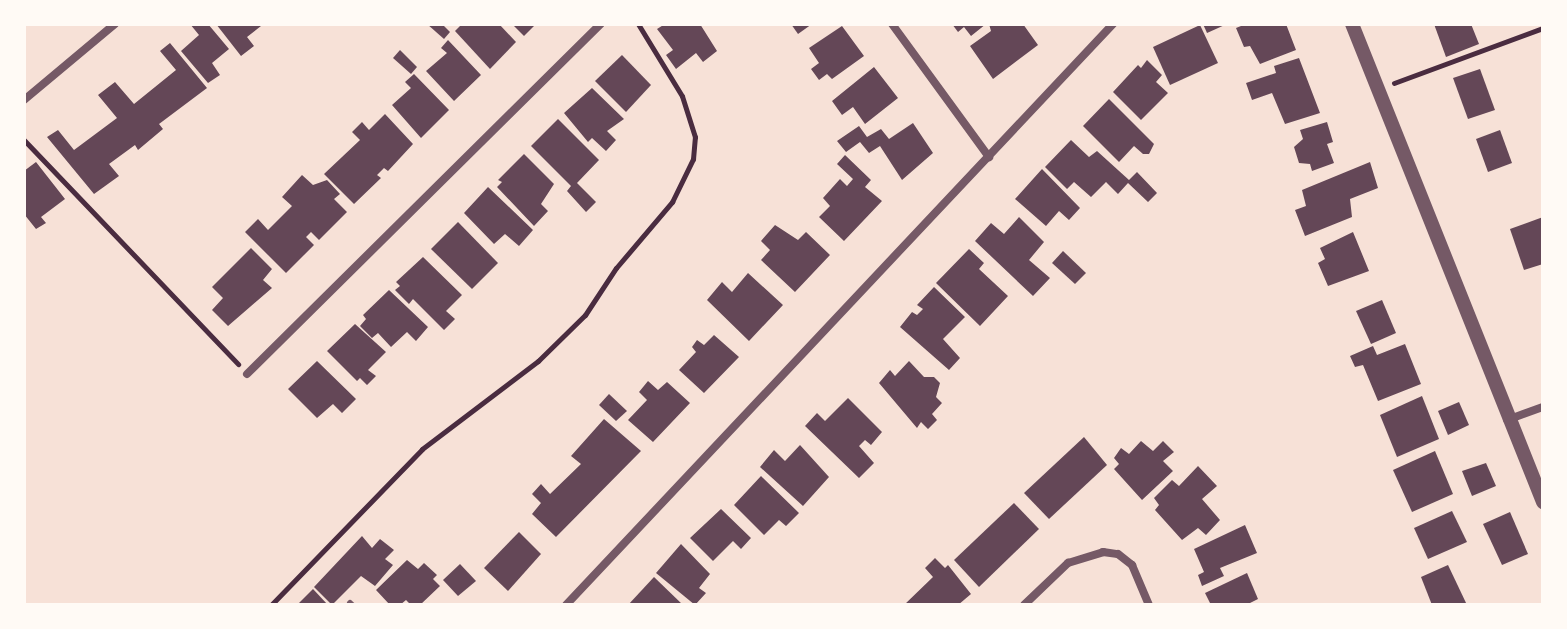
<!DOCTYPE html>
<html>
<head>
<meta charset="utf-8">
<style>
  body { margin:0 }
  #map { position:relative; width:1567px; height:629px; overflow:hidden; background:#f7e1d7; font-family:Jost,sans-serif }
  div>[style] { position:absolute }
  .building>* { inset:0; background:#644757 }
  .path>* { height:5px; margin:-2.5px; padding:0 2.5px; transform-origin:2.5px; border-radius:2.5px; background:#4a2c40 }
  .service>* { height:6px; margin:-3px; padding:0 3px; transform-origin:3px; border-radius:3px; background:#755966 }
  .minor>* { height:8px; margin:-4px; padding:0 4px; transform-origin:4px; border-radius:4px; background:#755966 }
  .tertiary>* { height:14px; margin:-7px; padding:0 7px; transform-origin:7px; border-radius:7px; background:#755966 }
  span { translate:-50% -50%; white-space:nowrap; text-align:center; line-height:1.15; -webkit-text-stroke:8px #fffaf5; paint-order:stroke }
  .frame { position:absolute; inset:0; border:26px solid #fffaf5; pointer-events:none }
</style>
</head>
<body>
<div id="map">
  <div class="building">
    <div style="clip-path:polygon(190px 24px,208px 24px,229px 49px,212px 63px,220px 75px,208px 83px,181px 51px,199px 35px)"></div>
    <div style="clip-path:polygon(216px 24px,259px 24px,261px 26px,247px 37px,254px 46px,241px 56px)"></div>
    <div style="clip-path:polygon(427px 24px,442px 24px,450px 32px,444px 39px)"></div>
    <div style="clip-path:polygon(462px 24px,499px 24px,516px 42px,490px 69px,455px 31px)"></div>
    <div style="clip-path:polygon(512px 24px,536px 24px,524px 36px)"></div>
    <div style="clip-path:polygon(665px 24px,700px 24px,717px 51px,703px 62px,696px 53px,676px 69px,666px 55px,673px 50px,657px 29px)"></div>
    <div style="clip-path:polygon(791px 24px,812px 24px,798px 34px)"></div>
    <div style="clip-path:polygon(952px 24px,986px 24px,971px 36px,964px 27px,958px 32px)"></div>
    <div style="clip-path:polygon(989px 24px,1023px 24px,1038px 45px,993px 79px,970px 46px,991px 31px)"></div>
    <div style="clip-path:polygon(1203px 24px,1227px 24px,1207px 33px)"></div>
    <div style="clip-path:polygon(1246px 24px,1286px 24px,1296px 50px,1260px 64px,1250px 46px,1244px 47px,1236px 28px)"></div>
    <div style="clip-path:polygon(1434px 24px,1471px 24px,1479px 44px,1446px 57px)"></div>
    <div style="clip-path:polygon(1200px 25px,1218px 63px,1170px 85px,1153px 47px)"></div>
    <div style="clip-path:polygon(842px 26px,864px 56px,832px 79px,827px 74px,819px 80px,811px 69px,819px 63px,809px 48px)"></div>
    <div style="clip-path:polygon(448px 40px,481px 75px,454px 101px,426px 71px,447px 53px,441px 48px)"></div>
    <div style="clip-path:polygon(170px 43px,207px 88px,159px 124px,163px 129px,138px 150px,135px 145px,109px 164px,119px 176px,94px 194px,47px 137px,58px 130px,74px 150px,117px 118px,98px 95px,115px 82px,134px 104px,176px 70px,160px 51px)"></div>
    <div style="clip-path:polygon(400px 50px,417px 67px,411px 74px,393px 58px)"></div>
    <div style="clip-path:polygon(622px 55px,651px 85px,626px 112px,595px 81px)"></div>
    <div style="clip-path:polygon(1299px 58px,1320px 113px,1285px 124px,1272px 93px,1252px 100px,1246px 83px,1276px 73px,1274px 66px)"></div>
    <div style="clip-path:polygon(1147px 60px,1162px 75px,1156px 82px,1168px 93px,1141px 120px,1113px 92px,1138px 65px,1141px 68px)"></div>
    <div style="clip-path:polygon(874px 67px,898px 98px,865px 124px,853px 107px,842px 115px,832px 101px)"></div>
    <div style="clip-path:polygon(1480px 69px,1495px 110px,1468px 119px,1453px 78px)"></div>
    <div style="clip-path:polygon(414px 74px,449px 110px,421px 138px,392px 105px,411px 88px,405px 82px)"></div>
    <div style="clip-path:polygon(592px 88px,624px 119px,607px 131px,616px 140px,606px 151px,592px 138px,588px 142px,564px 113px)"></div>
    <div style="clip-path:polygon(1109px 99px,1154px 144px,1149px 154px,1143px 154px,1134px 146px,1119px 162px,1083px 126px)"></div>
    <div style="clip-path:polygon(385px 114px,413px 144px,388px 171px,384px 168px,377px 175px,381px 178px,354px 204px,324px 174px,360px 140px,352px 132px,362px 122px,369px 130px)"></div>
    <div style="clip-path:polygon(558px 119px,599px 160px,577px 183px,596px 202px,586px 212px,567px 191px,571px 186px,531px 146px)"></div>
    <div style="clip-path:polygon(1327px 122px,1333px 142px,1327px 144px,1334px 163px,1312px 171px,1310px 164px,1299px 163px,1294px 147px,1303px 139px,1300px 130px)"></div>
    <div style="clip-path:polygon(913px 123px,933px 153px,902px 180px,880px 146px,869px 153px,860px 142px,846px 152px,837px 141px,859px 126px,867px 137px,881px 129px,889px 139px)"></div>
    <div style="clip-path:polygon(1500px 130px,1512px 163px,1488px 172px,1476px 139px)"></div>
    <div style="clip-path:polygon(1071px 140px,1089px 157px,1097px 151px,1129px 180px,1137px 172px,1157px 193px,1148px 202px,1128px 183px,1118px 194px,1106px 182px,1091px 197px,1074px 182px,1067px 189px,1045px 167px)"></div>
    <div style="clip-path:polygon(524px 154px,554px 184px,541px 204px,548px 211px,534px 226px,497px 187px,502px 182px,498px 180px)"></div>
    <div style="clip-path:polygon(845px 155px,871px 180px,865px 187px,882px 201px,844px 241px,819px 217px,830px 206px,823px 198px,840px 179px,847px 186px,853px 179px,837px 164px)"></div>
    <div style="clip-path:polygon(36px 162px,65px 199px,41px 217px,46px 223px,36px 229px,24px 214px,24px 171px)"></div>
    <div style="clip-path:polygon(1370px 162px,1378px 188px,1350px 199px,1352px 217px,1305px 236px,1295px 210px,1306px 206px,1302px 190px)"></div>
    <div style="clip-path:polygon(1042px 169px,1080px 208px,1069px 220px,1059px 211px,1046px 226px,1015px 199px)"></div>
    <div style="clip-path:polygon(302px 175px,313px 185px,327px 180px,340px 194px,334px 199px,347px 212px,319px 240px,311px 232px,306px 237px,314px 245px,286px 273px,245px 232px,258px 219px,268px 230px,292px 206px,282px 197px)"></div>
    <div style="clip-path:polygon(488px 187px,533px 230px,519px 246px,505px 234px,494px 244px,464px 213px)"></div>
    <div style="clip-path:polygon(1019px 217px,1044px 242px,1029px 260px,1050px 278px,1033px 296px,975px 241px,991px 223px,1004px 234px)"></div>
    <div style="clip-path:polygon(1543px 217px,1543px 264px,1524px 270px,1510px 229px)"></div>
    <div style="clip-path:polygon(458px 222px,498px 263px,472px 289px,431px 249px)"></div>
    <div style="clip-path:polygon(775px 225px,798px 240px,806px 232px,830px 255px,795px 292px,761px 260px,770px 250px,761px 241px)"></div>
    <div style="clip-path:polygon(1353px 232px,1369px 271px,1328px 286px,1318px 263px,1325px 259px,1320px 248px)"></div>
    <div style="clip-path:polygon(251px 248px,272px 269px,263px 280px,272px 288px,228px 326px,212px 310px,223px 298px,212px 287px)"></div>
    <div style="clip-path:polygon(969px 249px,984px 263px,979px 269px,1008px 296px,980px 326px,936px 283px)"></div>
    <div style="clip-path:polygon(1063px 251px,1086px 273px,1075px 284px,1052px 263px)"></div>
    <div style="clip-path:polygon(423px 257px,462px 295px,446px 311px,455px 319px,444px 330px,413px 299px,409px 304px,395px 290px,400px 286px,396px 282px)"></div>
    <div style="clip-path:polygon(748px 273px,783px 305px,749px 341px,707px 300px,722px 282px,732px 292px)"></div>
    <div style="clip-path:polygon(934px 287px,965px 317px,943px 339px,960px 358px,949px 370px,900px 327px,912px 312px,917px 315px,923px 309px,917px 305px)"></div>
    <div style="clip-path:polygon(389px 290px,428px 327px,416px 341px,407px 332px,391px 347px,378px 333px,372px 338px,360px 326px,366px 319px,363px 315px)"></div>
    <div style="clip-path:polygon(1382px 300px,1396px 333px,1371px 344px,1356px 311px)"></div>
    <div style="clip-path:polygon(355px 324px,386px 352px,368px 370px,376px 376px,367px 385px,360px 378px,357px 381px,327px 351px)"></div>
    <div style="clip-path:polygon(714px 335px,739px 357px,704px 393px,679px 370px,696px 352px,692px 347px,697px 340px,704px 345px)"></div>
    <div style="clip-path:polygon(1405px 344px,1421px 384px,1378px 401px,1363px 365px,1355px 367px,1350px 356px,1373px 346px,1377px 355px)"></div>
    <div style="clip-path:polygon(317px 361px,356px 399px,342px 413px,333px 404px,317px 418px,288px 389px)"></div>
    <div style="clip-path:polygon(909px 361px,924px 377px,934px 377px,940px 383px,936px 397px,942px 403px,932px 414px,937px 420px,928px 429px,921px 422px,917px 428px,879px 383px,890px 370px,895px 376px)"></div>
    <div style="clip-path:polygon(648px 381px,658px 390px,667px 382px,690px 403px,653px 442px,628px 420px,647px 400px,639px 392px)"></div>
    <div style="clip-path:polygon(609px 394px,627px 411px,616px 421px,599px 405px)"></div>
    <div style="clip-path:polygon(1422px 396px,1439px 439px,1397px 457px,1380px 415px)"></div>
    <div style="clip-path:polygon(848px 398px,882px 432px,871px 445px,865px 440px,859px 446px,874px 463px,859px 478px,805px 426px,817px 413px,825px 421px)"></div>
    <div style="clip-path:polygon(1459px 402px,1469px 425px,1448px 435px,1438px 411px)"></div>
    <div style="clip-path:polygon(604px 419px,641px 451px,556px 537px,532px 514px,541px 503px,532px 494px,541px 484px,550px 494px,581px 464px,571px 456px)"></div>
    <div style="clip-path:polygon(1084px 437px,1107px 465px,1049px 519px,1024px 493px)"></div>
    <div style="clip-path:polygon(1141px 441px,1153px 451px,1163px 441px,1174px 452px,1163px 461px,1173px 471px,1142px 500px,1114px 469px,1119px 464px,1114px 458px,1121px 448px,1129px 454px)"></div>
    <div style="clip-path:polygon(800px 445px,829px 477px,803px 506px,760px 467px,774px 450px,785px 461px)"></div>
    <div style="clip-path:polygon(1435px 451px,1453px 494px,1412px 512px,1393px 470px)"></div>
    <div style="clip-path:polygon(1486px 463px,1496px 486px,1472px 496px,1462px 471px)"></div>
    <div style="clip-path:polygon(1198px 466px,1217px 486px,1202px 499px,1220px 520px,1206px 535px,1198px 528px,1182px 540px,1155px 510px,1159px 505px,1154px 498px,1172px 480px,1179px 486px)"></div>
    <div style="clip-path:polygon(761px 476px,799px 513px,786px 526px,779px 520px,764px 535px,734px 505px)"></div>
    <div style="clip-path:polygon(1014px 503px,1039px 529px,979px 587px,954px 560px)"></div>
    <div style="clip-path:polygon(721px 509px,751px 538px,741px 549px,733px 541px,713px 561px,690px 538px)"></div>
    <div style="clip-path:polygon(1452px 511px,1467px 542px,1428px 559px,1414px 528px)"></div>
    <div style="clip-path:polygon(1510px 512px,1528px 554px,1502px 565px,1483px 524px)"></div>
    <div style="clip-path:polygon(1245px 525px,1257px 553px,1220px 568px,1224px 576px,1202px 586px,1198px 575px,1204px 572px,1194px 549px)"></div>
    <div style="clip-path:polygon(519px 532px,541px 554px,508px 591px,484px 568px)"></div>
    <div style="clip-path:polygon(362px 536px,372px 548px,380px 539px,394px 550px,385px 559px,393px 565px,375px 586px,361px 576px,332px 605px,314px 587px)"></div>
    <div style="clip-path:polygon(681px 544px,710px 574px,699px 588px,706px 593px,695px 605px,656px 573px)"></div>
    <div style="clip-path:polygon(935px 558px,945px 568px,948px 565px,971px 594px,958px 605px,904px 605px,933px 577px,925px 568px)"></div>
    <div style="clip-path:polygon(407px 560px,418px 569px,424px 563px,437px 575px,433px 579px,440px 586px,420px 605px,411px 605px,406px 600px,400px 605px,390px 605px,376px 590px)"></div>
    <div style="clip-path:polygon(460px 564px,476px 581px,458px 596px,443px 580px)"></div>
    <div style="clip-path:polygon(1448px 565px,1467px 605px,1432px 605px,1421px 577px)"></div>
    <div style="clip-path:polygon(1247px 573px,1258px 599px,1246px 605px,1211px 605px,1205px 593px)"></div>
    <div style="clip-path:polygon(654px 577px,683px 605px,628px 605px)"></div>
    <div style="clip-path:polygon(313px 589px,328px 605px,297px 605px)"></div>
  </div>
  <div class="path">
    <div style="left:1394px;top:83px;width:159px;rotate:-20.3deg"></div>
    <div style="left:24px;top:140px;width:310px;rotate:46.3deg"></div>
    <div style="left:271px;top:605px;width:217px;rotate:-45.9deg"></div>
    <div style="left:422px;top:449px;width:146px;rotate:-37.2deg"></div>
    <div style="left:538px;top:361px;width:66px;rotate:-44.4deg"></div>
    <div style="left:585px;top:315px;width:56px;rotate:-56.6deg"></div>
    <div style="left:616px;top:268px;width:87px;rotate:-49.7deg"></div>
    <div style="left:672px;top:202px;width:48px;rotate:-64deg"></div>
    <div style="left:693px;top:159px;width:22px;rotate:-85deg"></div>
    <div style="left:695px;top:137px;width:43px;rotate:-107.6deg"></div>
    <div style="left:682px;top:96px;width:84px;rotate:-121.4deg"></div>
  </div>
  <div class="service">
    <div style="left:350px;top:603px;width:3px;rotate:45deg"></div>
  </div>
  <div class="minor">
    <div style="left:892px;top:24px;width:165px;rotate:53.9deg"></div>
    <div style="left:24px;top:100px;width:119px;rotate:-39.9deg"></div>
    <div style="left:247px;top:374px;width:498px;rotate:-44.7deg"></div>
    <div style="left:1507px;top:420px;width:38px;rotate:-20deg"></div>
    <div style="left:566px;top:605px;width:798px;rotate:-46.73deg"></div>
    <div style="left:1024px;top:605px;width:61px;rotate:-43.7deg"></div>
    <div style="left:1068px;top:563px;width:37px;rotate:-17deg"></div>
    <div style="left:1103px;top:552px;width:15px;rotate:8deg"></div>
    <div style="left:1118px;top:554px;width:18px;rotate:38deg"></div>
    <div style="left:1132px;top:565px;width:43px;rotate:67deg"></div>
  </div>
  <div class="tertiary">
    <div style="left:1352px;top:24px;width:515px;rotate:68.22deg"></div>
  </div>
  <div class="frame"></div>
</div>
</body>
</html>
